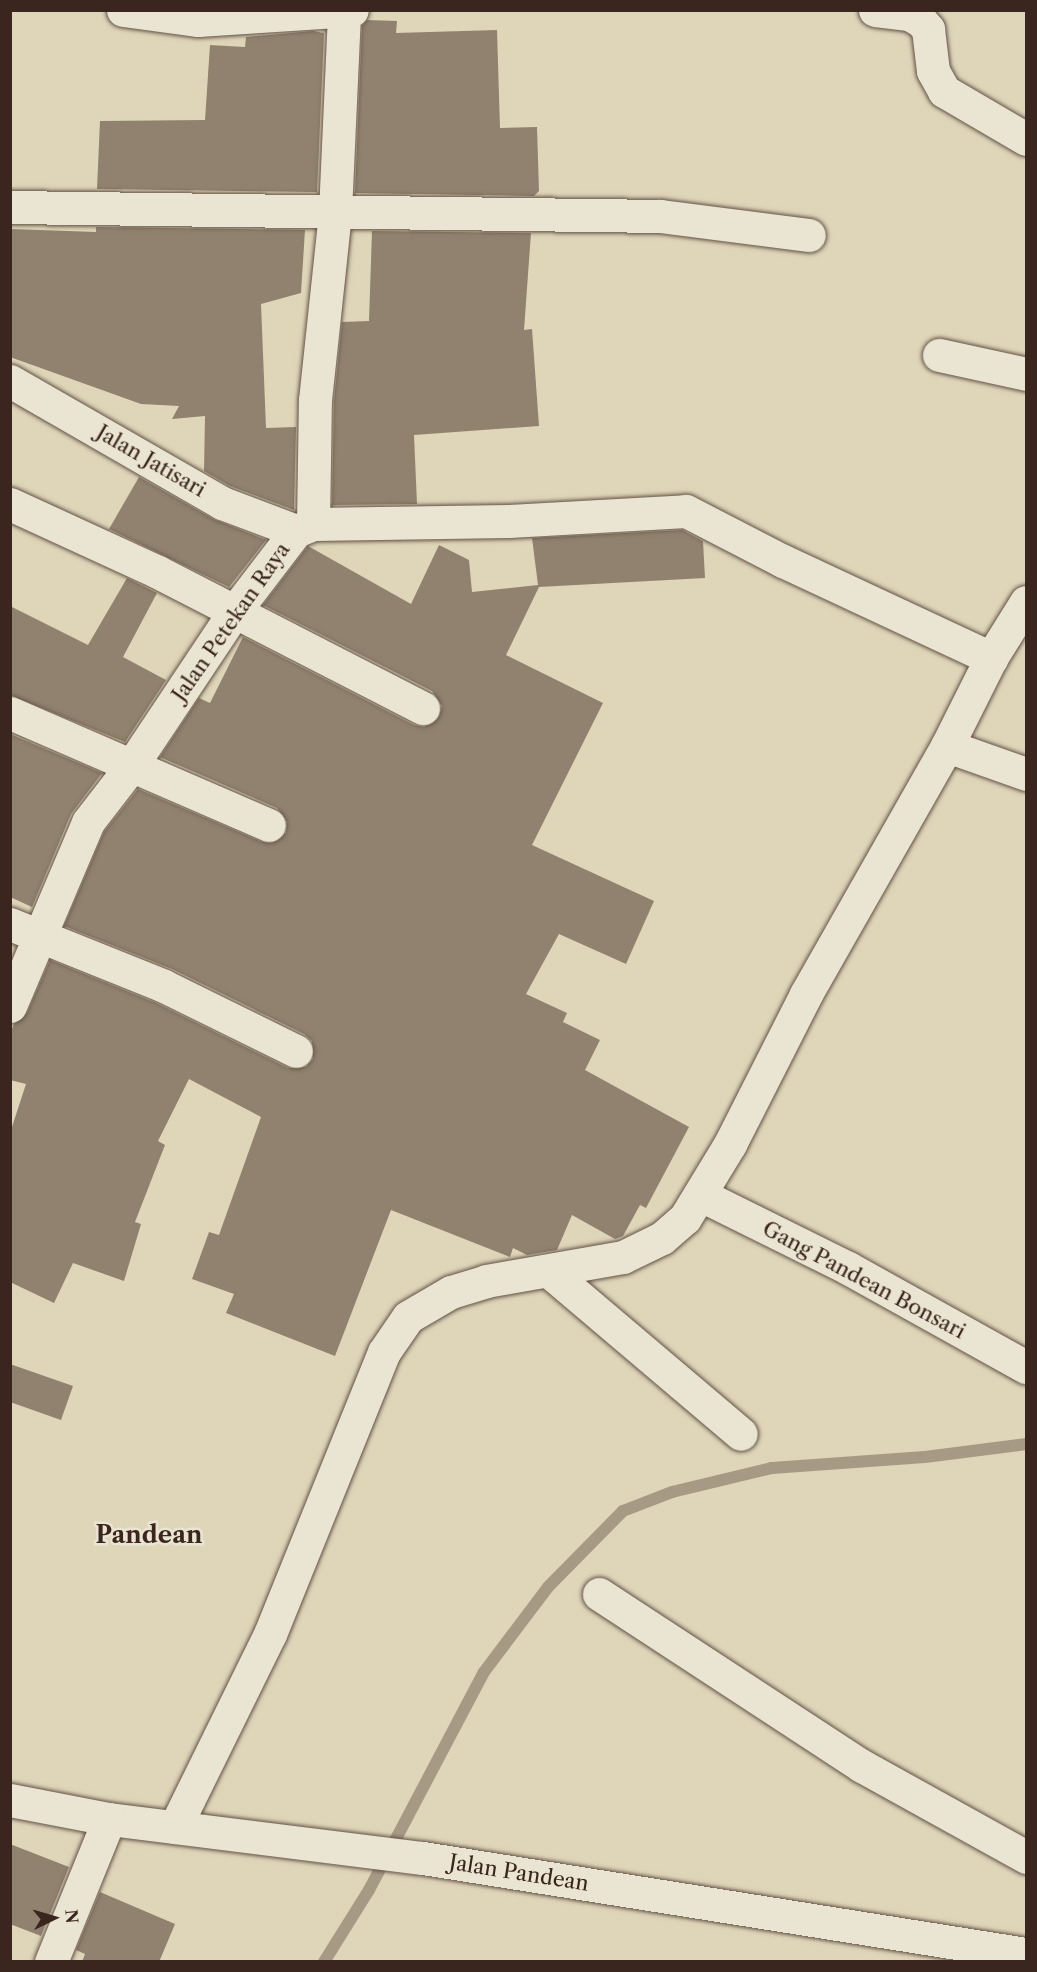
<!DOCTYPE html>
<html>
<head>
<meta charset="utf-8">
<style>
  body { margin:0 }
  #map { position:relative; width:1037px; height:1972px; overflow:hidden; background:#dfd6ba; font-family:"Libre Caslon Text",serif }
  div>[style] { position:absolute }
  .stream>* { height:12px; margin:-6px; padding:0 6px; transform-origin:6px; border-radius:6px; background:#a79a85 }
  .building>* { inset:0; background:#90826f }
  .roads { filter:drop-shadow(0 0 2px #635245) drop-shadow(0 0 2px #635245) }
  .minor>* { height:33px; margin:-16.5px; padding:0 16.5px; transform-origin:16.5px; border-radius:16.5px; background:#eae4d2 }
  span { translate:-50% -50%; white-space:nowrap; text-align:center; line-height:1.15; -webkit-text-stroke:5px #eae4d2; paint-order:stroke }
  .street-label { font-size:21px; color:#3a261e }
  .quarter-label { font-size:24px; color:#3a261e; font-weight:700 }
  .frame { position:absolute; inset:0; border:12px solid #3a261e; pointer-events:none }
  .north { position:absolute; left:24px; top:1888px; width:60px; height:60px; -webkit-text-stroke:4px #eae4d2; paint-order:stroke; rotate:85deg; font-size:16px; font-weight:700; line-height:24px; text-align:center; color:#3a261e }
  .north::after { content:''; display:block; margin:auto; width:21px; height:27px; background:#3a261e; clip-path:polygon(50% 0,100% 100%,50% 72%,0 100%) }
</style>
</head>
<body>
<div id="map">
  <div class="stream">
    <div style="left:324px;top:1962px;width:85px;rotate:-58deg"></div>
    <div style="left:369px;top:1890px;width:246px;rotate:-62.2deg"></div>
    <div style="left:484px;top:1672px;width:106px;rotate:-53deg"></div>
    <div style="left:548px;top:1587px;width:107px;rotate:-45.4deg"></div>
    <div style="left:623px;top:1511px;width:53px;rotate:-21.2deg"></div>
    <div style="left:672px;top:1492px;width:103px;rotate:-13.5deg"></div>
    <div style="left:772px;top:1468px;width:153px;rotate:-4.1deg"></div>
    <div style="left:925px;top:1457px;width:102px;rotate:-7.3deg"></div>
  </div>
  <div class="building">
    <div style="clip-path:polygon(367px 20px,397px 21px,396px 33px,497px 30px,500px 128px,537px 127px,539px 191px,534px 196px,355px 193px,362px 26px)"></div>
    <div style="clip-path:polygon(313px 31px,324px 33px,317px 192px,97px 189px,100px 121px,205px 120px,210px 45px,245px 47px,246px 37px)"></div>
    <div style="clip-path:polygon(96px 227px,305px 230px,301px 293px,261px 304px,266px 428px,296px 427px,294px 510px,230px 486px,204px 471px,205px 416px,172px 419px,179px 406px,141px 404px,10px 357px,10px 229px,96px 232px)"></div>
    <div style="clip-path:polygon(372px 231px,531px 233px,524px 330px,532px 329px,539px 426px,414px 435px,417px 504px,332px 505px,334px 401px,342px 322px,369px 321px)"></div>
    <div style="clip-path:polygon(139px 477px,213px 519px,266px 540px,229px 587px,109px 529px)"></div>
    <div style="clip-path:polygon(682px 530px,703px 541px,705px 578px,539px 587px,506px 655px,603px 703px,532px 845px,654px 901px,626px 964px,559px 934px,526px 994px,567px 1013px,563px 1022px,600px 1040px,585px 1070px,689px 1127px,646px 1208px,640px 1205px,623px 1236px,615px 1239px,572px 1215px,557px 1250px,527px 1255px,513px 1248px,510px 1257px,391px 1210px,335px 1356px,226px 1313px,234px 1294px,192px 1279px,209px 1232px,219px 1235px,261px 1117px,189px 1079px,158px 1141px,165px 1145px,135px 1222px,141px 1224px,124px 1281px,73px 1263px,54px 1303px,10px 1282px,10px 1133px,26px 1084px,10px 1080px,10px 1033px,14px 1024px,27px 1013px,50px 960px,156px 1003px,288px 1068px,306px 1067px,313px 1059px,312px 1041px,304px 1034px,172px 969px,64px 926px,104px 832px,138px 789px,262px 842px,272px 843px,286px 833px,287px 822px,277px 808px,160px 757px,199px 698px,210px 703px,243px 637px,414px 725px,424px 727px,439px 717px,442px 706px,432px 691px,263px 605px,308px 546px,411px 604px,439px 545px,469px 560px,472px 592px,538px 585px,532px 538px)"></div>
    <div style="clip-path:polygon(127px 578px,157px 593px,123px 657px,166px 680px,125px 742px,10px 695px,10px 606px,88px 645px)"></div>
    <div style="clip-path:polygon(10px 734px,102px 773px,71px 814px,32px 907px,10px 897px)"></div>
    <div style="clip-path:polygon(10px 1364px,73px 1386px,61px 1420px,10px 1402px)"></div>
    <div style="clip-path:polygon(10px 1844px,69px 1867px,41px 1936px,10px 1924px)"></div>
    <div style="clip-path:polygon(100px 1892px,175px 1924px,159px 1962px,82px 1962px,85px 1954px,76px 1950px)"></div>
  </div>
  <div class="roads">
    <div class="minor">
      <div style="left:123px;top:10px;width:76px;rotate:7.6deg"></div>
      <div style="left:198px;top:20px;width:154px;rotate:-3.7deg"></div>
      <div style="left:875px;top:10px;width:34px;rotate:7deg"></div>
      <div style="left:909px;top:14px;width:14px;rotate:30deg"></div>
      <div style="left:921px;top:21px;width:11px;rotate:49deg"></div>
      <div style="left:928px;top:29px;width:42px;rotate:83.2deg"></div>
      <div style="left:933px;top:71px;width:23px;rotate:61deg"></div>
      <div style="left:944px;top:91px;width:95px;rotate:30.3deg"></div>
      <div style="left:10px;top:207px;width:650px;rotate:0.79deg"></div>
      <div style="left:660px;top:216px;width:150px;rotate:7.3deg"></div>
      <div style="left:939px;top:355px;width:89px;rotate:12.3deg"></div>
      <div style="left:10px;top:381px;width:245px;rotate:29.9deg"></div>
      <div style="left:222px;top:503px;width:79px;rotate:20.7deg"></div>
      <div style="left:10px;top:504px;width:163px;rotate:24.7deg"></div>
      <div style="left:158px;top:572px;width:298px;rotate:27.2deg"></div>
      <div style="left:313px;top:524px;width:196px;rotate:-0.9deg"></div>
      <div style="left:509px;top:521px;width:177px;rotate:-3.2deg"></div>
      <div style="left:686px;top:511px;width:109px;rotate:27.3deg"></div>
      <div style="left:783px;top:561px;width:230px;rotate:25deg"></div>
      <div style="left:10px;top:713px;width:282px;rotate:23.4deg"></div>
      <div style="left:947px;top:746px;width:84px;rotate:19.5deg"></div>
      <div style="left:10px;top:924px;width:166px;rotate:21.9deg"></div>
      <div style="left:164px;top:986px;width:147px;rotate:26.2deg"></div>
      <div style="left:10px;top:1006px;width:200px;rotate:-67deg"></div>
      <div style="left:88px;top:822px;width:72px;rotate:-52.3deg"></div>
      <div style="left:132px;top:765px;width:184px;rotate:-56.3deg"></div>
      <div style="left:234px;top:612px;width:102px;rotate:-52.6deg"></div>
      <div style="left:296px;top:531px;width:18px;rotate:-22deg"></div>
      <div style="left:313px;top:524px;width:124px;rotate:-89.1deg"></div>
      <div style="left:315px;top:400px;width:189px;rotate:-83.9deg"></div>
      <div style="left:335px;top:212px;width:202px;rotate:-87.4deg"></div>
      <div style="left:701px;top:1195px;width:164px;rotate:26.4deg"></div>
      <div style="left:848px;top:1268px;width:204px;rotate:29.1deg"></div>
      <div style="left:550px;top:1272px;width:250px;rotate:40.3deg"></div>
      <div style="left:599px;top:1594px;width:314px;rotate:33.2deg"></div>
      <div style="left:862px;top:1766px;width:188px;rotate:29deg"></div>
      <div style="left:10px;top:1800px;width:101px;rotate:10.9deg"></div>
      <div style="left:109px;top:1819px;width:316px;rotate:7.1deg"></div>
      <div style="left:423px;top:1858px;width:611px;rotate:9.05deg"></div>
      <div style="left:175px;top:1827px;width:215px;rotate:-63.8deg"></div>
      <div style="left:270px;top:1634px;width:304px;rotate:-68deg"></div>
      <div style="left:384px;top:1352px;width:42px;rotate:-55.6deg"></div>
      <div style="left:408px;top:1317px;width:50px;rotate:-30.2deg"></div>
      <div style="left:451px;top:1292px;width:37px;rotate:-17deg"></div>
      <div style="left:486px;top:1281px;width:139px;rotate:-9.9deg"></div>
      <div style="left:623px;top:1257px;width:43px;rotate:-26deg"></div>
      <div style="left:662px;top:1238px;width:30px;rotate:-41deg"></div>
      <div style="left:685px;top:1218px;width:87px;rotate:-58.7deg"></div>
      <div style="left:730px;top:1144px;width:168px;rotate:-63.1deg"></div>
      <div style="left:806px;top:994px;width:285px;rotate:-60.4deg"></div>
      <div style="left:947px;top:746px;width:98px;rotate:-63.4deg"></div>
      <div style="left:991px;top:658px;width:66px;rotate:-58deg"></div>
      <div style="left:51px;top:1962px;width:154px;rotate:-67.9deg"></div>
    </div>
  </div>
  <div class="street-label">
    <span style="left:151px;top:461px;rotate:30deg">Jalan Jatisari</span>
    <span style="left:231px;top:622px;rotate:-55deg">Jalan Petekan Raya</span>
    <span style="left:864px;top:1280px;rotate:28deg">Gang Pandean Bonsari</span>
    <span style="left:519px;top:1873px;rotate:9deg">Jalan Pandean</span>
  </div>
  <div class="quarter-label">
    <span style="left:149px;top:1535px">Pandean</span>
  </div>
  <div class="frame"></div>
  <div class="north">N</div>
</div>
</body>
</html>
